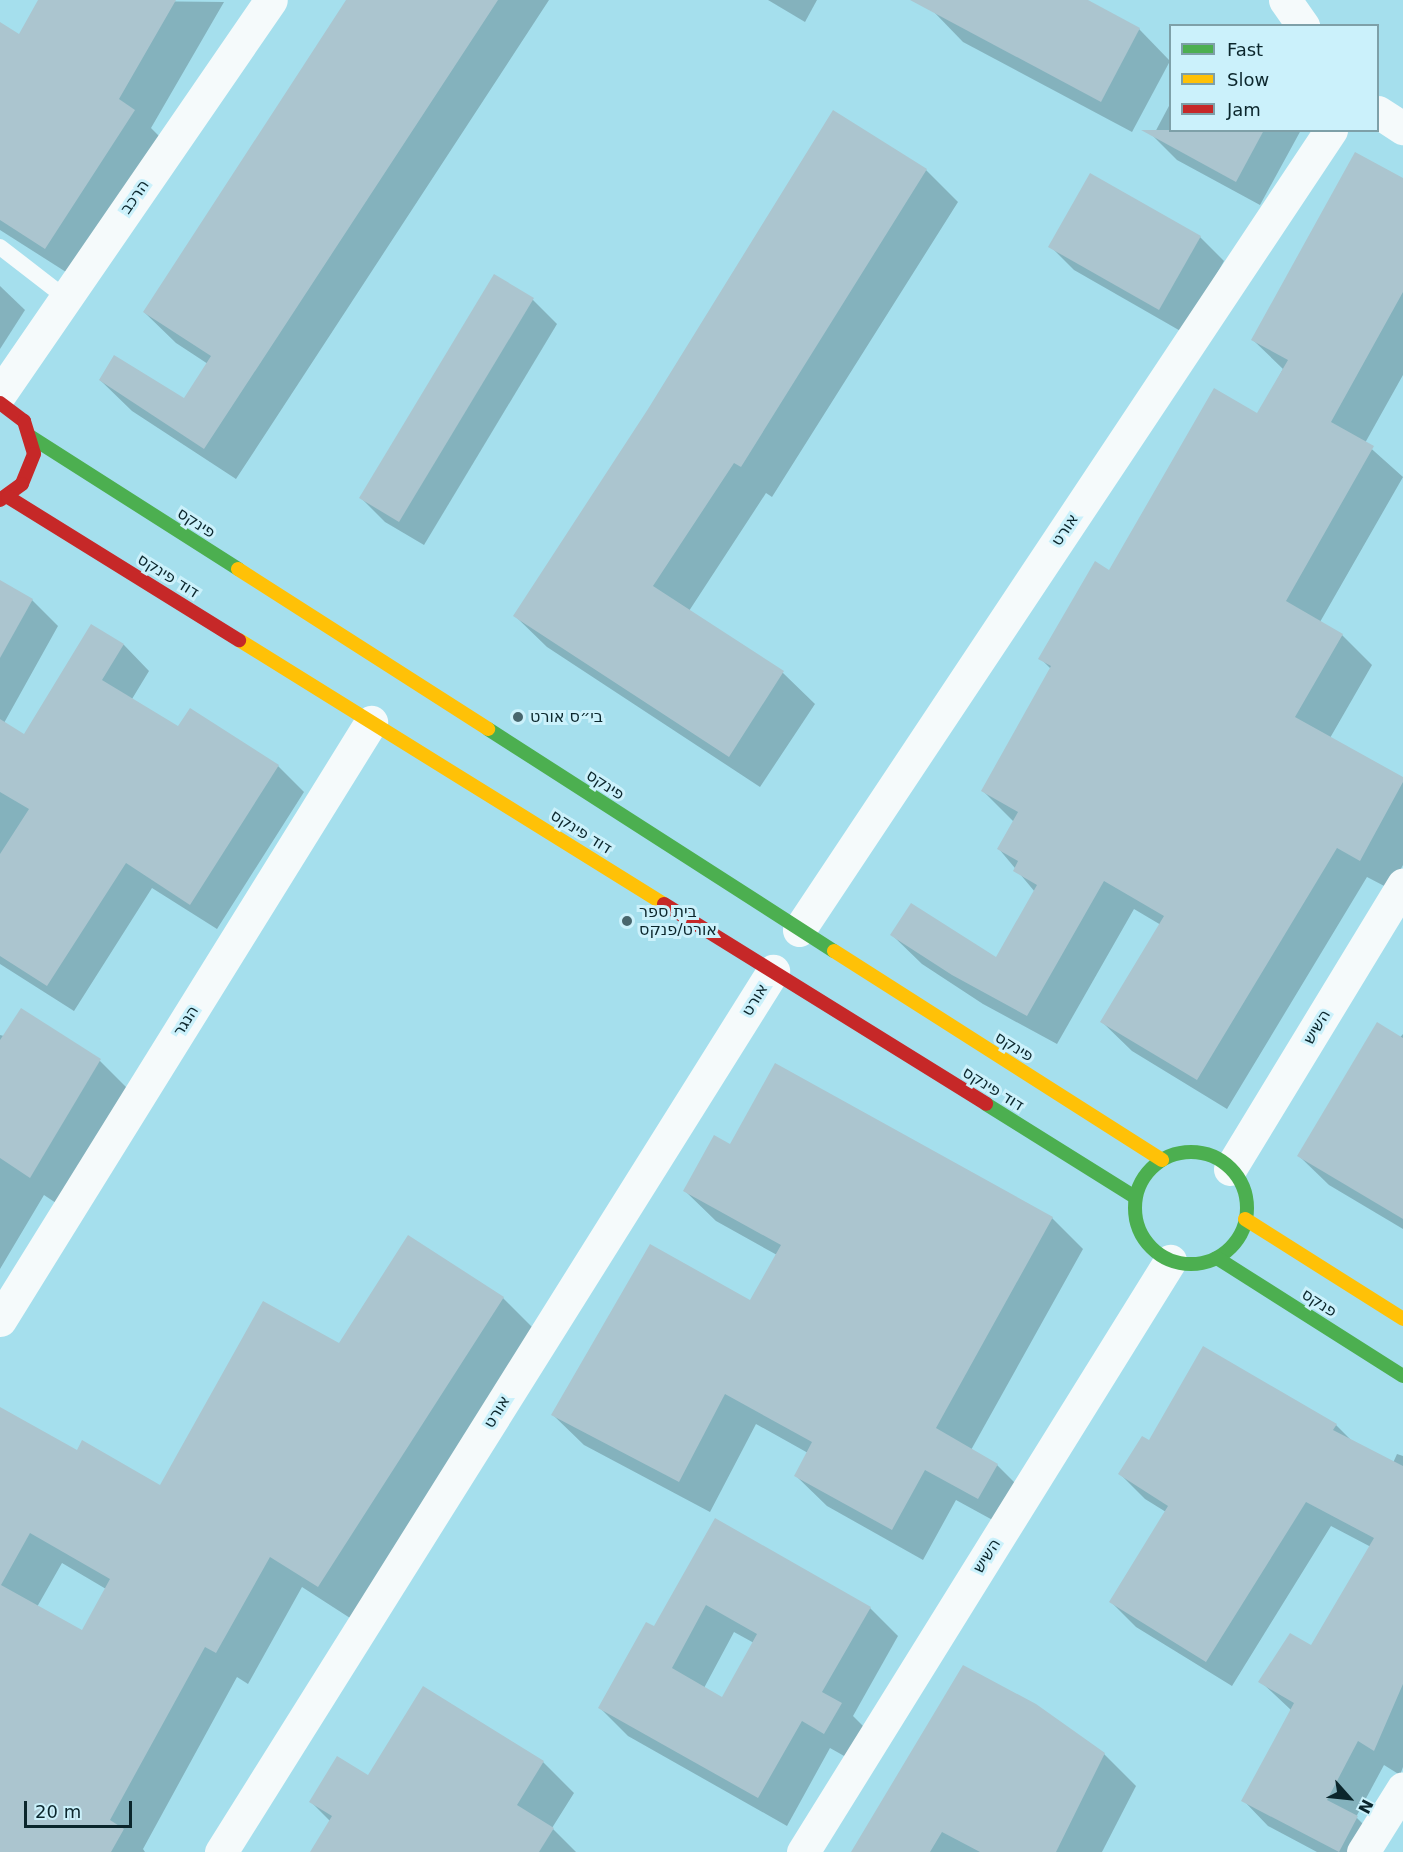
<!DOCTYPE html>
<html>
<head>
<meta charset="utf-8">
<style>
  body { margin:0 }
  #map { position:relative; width:1403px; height:1852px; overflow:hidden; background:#badee7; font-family:"DejaVu Sans",Heebo,sans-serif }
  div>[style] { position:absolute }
  .built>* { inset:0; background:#a5dfed }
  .shadow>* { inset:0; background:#0003 }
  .building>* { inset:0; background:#abc5cf }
  .lane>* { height:16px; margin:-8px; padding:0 8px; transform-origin:8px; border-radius:8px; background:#f5fafb }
  .street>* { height:33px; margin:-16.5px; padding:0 16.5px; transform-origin:16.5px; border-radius:16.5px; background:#f5fafb }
  .fast>* { height:14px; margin:-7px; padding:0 7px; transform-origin:7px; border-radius:7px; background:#4caf50 }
  .fast>.ring { margin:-7px; padding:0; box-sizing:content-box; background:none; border:14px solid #4caf50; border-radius:50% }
  .slow>* { height:14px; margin:-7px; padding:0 7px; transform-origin:7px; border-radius:7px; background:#ffc107 }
  .jam>* { height:14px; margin:-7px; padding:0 7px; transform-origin:7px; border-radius:7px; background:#c62828 }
  .dots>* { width:16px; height:16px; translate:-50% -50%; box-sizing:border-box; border:3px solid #cbf1fb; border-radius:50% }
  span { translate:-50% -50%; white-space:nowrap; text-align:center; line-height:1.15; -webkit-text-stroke:6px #cbf1fb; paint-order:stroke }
  .street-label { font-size:16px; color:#0b262c }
  .poi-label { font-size:16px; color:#0b262c }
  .left { translate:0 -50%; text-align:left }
  .legend { position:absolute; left:1169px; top:24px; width:210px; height:108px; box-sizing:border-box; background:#cbf1fb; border:2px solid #7ea0a8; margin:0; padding:8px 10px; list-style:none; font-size:18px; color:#0b262c }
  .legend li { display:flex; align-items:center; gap:12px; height:30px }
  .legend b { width:30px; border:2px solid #7ea0a8 }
  .north { position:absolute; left:1319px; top:1768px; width:60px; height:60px; -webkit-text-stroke:4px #cbf1fb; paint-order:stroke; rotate:117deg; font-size:16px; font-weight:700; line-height:24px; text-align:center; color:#0b262c }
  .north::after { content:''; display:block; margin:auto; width:21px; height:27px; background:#0b262c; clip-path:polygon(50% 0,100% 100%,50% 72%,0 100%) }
  .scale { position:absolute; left:24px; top:1801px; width:108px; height:27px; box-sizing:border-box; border:3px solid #0b262c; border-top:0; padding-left:8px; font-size:18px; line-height:21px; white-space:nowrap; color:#0b262c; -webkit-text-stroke:4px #cbf1fb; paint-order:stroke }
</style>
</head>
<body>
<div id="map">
  <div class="built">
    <div style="clip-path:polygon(evenodd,0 0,1403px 0,1403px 1852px,0 1852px,0 0,1170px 26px,1378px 26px,1378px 130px,1170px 130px,1170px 26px)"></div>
  </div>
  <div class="shadow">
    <div style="clip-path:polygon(40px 0,224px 2px,151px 128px,165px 142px,77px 279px,0 230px,0 31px,19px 36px)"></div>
    <div style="clip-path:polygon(348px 0,549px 0,236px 479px,132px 411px,100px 380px,185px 400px,208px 364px,176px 343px,144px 312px)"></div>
    <div style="clip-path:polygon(768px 0,817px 0,805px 22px)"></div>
    <div style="clip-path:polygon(937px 0,1085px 0,1139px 29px,1170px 61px,1132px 132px,963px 42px,932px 10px)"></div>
    <div style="clip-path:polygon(1170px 104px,1170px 130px,1301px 130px,1260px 205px,1177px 160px,1153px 136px)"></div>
    <div style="clip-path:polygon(833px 112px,926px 170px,958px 202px,772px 497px,766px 493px,689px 611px,783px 673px,815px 704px,760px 787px,547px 647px,515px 616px,649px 410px)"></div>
    <div style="clip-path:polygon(1403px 180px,1403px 375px,1365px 443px,1403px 477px,1320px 622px,1342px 635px,1372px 665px,1330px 738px,1403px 778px,1403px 865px,1390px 889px,1367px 877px,1227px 1109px,1132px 1051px,1102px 1022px,1161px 925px,1134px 909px,1057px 1044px,983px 1004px,922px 964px,892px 935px,997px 960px,1035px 892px,999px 849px,1014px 822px,983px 791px,1051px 669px,1040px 658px,1110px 572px,1258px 415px,1283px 369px,1253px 340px)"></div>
    <div style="clip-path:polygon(1200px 237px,1224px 261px,1184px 333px,1074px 270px,1050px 246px)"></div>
    <div style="clip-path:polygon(494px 276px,533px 300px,557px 324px,424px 545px,385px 522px,361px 498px)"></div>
    <div style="clip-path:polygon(0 286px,25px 310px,0 349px)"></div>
    <div style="clip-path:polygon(0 582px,32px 600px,58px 626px,4px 723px,24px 736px,91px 626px,124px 645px,149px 671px,132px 699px,179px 728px,278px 766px,304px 792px,217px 929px,152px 888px,74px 1011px,0 964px)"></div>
    <div style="clip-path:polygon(1403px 1034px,1403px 1229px,1329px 1185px,1299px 1156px)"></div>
    <div style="clip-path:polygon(0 1035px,100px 1061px,128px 1089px,59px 1205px,44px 1195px,0 1269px)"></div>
    <div style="clip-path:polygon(731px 1146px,1052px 1218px,1083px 1249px,971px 1450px,997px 1465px,1028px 1496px,1009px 1529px,956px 1500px,923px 1560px,827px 1506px,796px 1476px,808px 1453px,756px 1424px,710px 1512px,584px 1445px,553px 1415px,751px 1302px,777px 1255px,716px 1221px,685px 1191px)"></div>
    <div style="clip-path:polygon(evenodd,503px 1298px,534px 1329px,350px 1618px,302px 1587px,248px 1684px,237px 1677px,143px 1849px,145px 1852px,0 1852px,0 1420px,161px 1487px,340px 1345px,503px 1298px,62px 1563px,106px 1589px,82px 1632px,37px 1607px,62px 1563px)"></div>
    <div style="clip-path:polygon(1336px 1425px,1352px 1441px,1393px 1463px,1397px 1454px,1403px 1456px,1403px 1767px,1400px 1775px,1384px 1765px,1356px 1817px,1382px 1843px,1377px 1852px,1317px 1852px,1268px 1826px,1243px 1800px,1291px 1710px,1260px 1681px,1311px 1647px,1371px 1547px,1331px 1526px,1232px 1686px,1136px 1627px,1111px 1602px,1166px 1512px,1145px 1499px,1120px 1474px,1149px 1442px)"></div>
    <div style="clip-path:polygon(evenodd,716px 1520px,870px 1608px,898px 1636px,853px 1716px,869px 1732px,853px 1761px,830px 1748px,787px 1826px,628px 1736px,600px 1708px,654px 1628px,716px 1520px,734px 1632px,754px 1643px,723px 1699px,704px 1688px,734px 1632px)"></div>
    <div style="clip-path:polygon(423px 1688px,543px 1762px,574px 1793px,552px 1828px,576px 1852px,311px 1852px,330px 1821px,311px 1802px,368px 1777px)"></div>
    <div style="clip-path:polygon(1104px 1754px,1136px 1786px,1102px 1852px,853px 1852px)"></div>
  </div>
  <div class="building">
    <div style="clip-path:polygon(38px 0,176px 0,119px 99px,135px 110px,45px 249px,0 220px,0 22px,19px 34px)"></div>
    <div style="clip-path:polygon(346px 0,498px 0,204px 449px,99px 380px,114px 355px,184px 398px,211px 356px,143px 312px)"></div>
    <div style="clip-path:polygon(910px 0,1088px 0,1140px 28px,1101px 102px)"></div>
    <div style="clip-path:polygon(833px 110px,927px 169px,741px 467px,734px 463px,653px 586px,784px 671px,729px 757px,513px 616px,648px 409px)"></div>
    <div style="clip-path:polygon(1141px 130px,1264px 130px,1236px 182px)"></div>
    <div style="clip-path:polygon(1355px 152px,1403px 178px,1403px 292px,1331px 422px,1374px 446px,1286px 601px,1343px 634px,1295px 717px,1403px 777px,1403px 782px,1360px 861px,1337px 848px,1197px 1080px,1100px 1022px,1164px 916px,1104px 881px,1027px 1016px,952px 975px,890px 935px,911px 903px,996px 957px,1037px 885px,1013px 871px,1018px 861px,997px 849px,1018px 812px,981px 791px,1051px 666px,1038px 659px,1095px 561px,1109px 570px,1214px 388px,1257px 413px,1288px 360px,1251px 340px)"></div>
    <div style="clip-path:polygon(1090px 173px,1201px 236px,1159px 310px,1048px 247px)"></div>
    <div style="clip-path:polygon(494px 274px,534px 298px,399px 522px,359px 498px)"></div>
    <div style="clip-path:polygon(0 580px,33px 599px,0 658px)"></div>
    <div style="clip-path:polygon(91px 624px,124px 644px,102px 680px,178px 726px,190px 708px,279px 765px,190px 905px,126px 863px,47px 986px,0 956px,0 854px,29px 809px,0 792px,0 719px,24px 734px)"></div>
    <div style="clip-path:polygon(21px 1008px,101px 1059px,30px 1178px,0 1158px,0 1040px)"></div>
    <div style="clip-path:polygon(1377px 1022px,1403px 1038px,1403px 1219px,1297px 1156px)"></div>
    <div style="clip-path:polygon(775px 1063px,1053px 1217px,936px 1428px,998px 1464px,978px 1499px,925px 1470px,892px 1530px,794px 1476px,812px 1442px,725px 1394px,679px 1482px,551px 1415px,650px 1244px,750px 1300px,781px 1245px,683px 1191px,714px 1135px,730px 1144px)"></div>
    <div style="clip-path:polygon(evenodd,408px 1235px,504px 1297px,318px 1587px,270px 1557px,216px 1653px,205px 1647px,110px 1820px,124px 1829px,111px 1852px,0 1852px,0 1407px,77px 1450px,82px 1440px,160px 1485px,263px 1301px,339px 1343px,408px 1235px,30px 1533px,110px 1579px,82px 1630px,1px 1585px,30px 1533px)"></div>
    <div style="clip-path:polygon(1203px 1346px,1337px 1424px,1333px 1430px,1403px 1466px,1403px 1684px,1374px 1751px,1358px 1741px,1327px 1800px,1358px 1816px,1339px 1852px,1241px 1801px,1294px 1703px,1258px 1682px,1290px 1633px,1311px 1645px,1374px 1538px,1306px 1502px,1206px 1662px,1109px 1602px,1168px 1506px,1118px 1474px,1142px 1436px,1149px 1440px)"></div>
    <div style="clip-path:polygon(evenodd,715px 1518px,871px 1607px,822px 1692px,842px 1703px,824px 1734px,802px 1721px,758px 1798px,598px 1708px,646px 1622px,654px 1626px,715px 1518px,706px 1605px,757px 1634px,722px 1697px,672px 1668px,706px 1605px)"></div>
    <div style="clip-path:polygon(963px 1665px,1036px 1704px,1105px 1753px,1056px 1852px,980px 1852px,942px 1832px,930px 1852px,851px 1852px)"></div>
    <div style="clip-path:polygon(423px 1686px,544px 1761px,517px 1805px,554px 1828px,539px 1852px,310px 1852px,332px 1816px,309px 1802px,337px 1756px,368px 1775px)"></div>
  </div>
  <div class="lane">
    <div style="left:0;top:247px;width:83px;rotate:37.7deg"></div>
  </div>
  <div class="street">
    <div style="left:1285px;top:0;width:32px;rotate:55deg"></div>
    <div style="left:1378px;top:112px;width:30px;rotate:33deg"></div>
    <div style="left:0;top:394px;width:478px;rotate:-55.5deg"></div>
    <div style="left:799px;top:930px;width:961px;rotate:-56.38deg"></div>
    <div style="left:1230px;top:1169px;width:333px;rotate:-58.7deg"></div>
    <div style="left:0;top:1320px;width:704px;rotate:-58.18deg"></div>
    <div style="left:221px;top:1852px;width:1040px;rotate:-57.93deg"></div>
    <div style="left:803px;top:1852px;width:696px;rotate:-58.16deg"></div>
    <div style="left:1363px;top:1852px;width:75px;rotate:-58deg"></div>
  </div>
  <div class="fast">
    <div style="left:31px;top:437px;width:246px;rotate:32.5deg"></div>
    <div style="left:488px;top:729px;width:411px;rotate:32.7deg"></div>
    <div style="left:986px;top:1104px;width:176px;rotate:32deg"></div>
    <div class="ring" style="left:1135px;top:1152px;width:98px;height:98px"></div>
    <div style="left:1217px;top:1258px;width:220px;rotate:32.4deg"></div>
  </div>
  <div class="slow">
    <div style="left:238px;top:569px;width:297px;rotate:32.6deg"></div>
    <div style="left:239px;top:640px;width:500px;rotate:31.85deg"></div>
    <div style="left:834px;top:951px;width:389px;rotate:32.5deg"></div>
    <div style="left:1245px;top:1219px;width:187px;rotate:32.3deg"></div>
  </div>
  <div class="jam">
    <div style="left:0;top:403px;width:30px;rotate:37deg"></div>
    <div style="left:24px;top:421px;width:34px;rotate:73deg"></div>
    <div style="left:34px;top:454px;width:32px;rotate:112deg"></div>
    <div style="left:22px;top:484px;width:27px;rotate:144deg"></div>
    <div style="left:8px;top:497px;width:272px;rotate:31.8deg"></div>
    <div style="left:664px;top:904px;width:379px;rotate:31.8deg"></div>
  </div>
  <div class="dots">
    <div style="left:518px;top:717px;background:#48666d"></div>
    <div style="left:627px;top:921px;background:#48666d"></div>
  </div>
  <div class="street-label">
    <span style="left:135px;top:197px;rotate:-55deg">הרכב</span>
    <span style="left:196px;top:523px;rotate:33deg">פינקס</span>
    <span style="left:1065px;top:530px;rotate:-56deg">אורט</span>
    <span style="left:168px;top:576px;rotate:32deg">דוד פינקס</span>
    <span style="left:605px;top:785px;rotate:33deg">פינקס</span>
    <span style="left:581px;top:832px;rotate:32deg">דוד פינקס</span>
    <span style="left:755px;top:1000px;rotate:-58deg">אורט</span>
    <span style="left:186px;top:1021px;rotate:-58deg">הנגר</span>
    <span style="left:1317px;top:1027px;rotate:-59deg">השיש</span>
    <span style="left:1014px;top:1047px;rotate:32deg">פינקס</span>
    <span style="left:993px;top:1089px;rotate:32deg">דוד פינקס</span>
    <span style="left:1319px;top:1303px;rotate:33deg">פנקס</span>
    <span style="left:497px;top:1412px;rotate:-58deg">אורט</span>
    <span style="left:987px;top:1556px;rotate:-58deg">השיש</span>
  </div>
  <div class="poi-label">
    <span class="left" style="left:530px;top:717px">בי״ס אורט</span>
    <span class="left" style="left:639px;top:921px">בית ספר<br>אורט/פנקס</span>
  </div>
  <ul class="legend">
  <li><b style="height:8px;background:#4caf50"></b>Fast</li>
  <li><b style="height:8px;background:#ffc107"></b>Slow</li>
  <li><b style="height:8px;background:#c62828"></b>Jam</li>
  </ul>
  <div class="north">N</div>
  <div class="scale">20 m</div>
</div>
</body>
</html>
